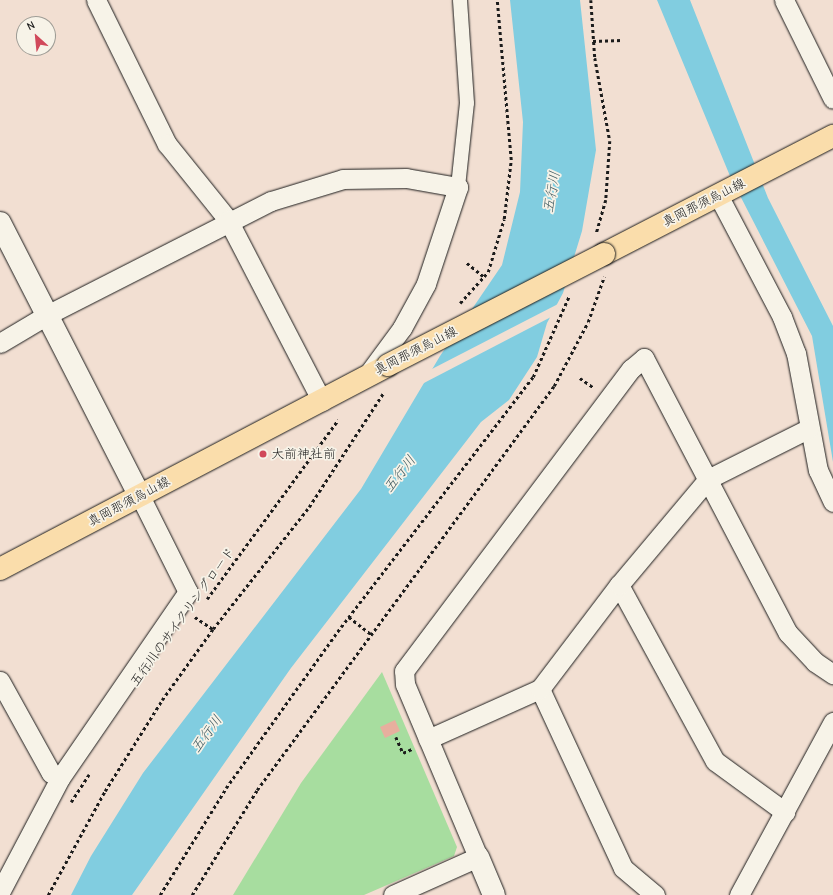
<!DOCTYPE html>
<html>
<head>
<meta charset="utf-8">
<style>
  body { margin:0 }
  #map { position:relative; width:833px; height:895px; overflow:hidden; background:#f2dfd2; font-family:"Comic Neue","Klee One",sans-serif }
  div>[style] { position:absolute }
  .green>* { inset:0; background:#a7dd9f }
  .water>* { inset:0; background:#81cde0 }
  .pier>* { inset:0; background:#f2dfd2 }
  .building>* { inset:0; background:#e7af9e }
  .path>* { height:2.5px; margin-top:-1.25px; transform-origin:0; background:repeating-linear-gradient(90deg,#1c1c1c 0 3px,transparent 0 6px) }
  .roads { filter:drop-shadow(0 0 1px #1c1c1c) drop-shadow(0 0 1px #1c1c1c) }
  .pedestrian>* { height:14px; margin:-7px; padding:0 7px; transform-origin:7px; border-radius:7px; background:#f7f3e8 }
  .minor>* { height:19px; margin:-9.5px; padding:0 9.5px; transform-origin:9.5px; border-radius:9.5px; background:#f7f3e8 }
  .tertiary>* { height:22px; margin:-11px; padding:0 11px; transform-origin:11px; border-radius:11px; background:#f7f3e8 }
  .primary>* { height:22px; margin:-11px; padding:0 11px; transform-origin:11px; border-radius:11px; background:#faddab }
  .bridges { filter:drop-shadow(0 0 1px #1c1c1c) drop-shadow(0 0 1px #1c1c1c) }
  .primary-bridge>* { height:22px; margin:-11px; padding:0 11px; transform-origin:11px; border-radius:11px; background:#faddab }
  .dots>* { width:11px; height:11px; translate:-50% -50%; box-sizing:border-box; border:2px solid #f7f3e8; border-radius:50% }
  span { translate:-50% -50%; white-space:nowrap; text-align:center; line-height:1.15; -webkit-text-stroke:3.5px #f7f3e8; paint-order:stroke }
  .street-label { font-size:13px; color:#1c1c1c }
  .poi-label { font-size:13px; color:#1c1c1c }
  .left { translate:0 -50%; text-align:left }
  .water-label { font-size:14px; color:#3f5a61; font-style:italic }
  .north { position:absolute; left:16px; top:16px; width:40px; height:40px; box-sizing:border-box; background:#f7f3e8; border:1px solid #9f9d96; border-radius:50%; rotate:333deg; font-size:11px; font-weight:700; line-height:16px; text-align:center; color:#1c1c1c }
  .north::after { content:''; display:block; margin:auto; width:14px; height:18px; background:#d1495b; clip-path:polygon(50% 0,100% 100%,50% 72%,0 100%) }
</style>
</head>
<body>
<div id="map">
  <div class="green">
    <div style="clip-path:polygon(382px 672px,457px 847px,454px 856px,364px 895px,233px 895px,301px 783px)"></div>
  </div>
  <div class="water">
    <div style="clip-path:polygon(510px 0,580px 0,596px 150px,582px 231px,563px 293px,547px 323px,537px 357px,509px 400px,481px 422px,291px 668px,132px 895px,71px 895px,91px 856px,143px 773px,361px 489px,440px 356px,502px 265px,520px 192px,523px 122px)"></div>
    <div style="clip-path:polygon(657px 0,690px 0,768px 198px,833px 326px,833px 462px,812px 336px,730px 176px)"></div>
  </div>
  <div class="pier">
    <div style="clip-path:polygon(560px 303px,553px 316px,422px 384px,430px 370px)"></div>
  </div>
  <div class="building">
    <div style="clip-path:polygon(395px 720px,400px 731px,385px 738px,380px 727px)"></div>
  </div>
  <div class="path">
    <div style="left:591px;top:0;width:58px;rotate:86.1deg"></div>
    <div style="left:595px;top:58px;width:84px;rotate:79.8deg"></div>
    <div style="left:610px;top:141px;width:59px;rotate:93.9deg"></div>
    <div style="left:606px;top:200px;width:35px;rotate:106deg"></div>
    <div style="left:593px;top:41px;width:29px;rotate:-2deg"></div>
    <div style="left:467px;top:263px;width:22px;rotate:39deg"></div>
    <div style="left:460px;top:303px;width:42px;rotate:-47.9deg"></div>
    <div style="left:488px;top:272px;width:55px;rotate:-73.2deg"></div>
    <div style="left:504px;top:219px;width:59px;rotate:-83.2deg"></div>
    <div style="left:511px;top:160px;width:161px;rotate:-95deg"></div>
    <div style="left:580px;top:378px;width:16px;rotate:35deg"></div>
    <div style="left:207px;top:599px;width:222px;rotate:-53.8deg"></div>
    <div style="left:195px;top:617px;width:22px;rotate:34deg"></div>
    <div style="left:349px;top:617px;width:28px;rotate:38deg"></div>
    <div style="left:396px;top:737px;width:17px;rotate:66deg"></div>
    <div style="left:403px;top:753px;width:10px;rotate:-24deg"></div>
    <div style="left:71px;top:802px;width:33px;rotate:-57deg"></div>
    <div style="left:48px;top:895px;width:119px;rotate:-61.3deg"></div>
    <div style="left:105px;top:791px;width:107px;rotate:-57.9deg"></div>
    <div style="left:162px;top:700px;width:87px;rotate:-54.3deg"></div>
    <div style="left:213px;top:629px;width:155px;rotate:-51.8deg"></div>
    <div style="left:309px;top:507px;width:137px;rotate:-56.9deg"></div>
    <div style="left:160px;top:895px;width:126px;rotate:-58.3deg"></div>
    <div style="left:226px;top:788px;width:198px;rotate:-54.5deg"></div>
    <div style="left:341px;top:627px;width:315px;rotate:-52.5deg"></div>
    <div style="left:533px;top:377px;width:89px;rotate:-66deg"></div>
    <div style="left:192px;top:895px;width:123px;rotate:-58.2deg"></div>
    <div style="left:257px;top:790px;width:501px;rotate:-53.68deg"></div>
    <div style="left:554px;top:386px;width:72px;rotate:-62deg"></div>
    <div style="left:588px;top:322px;width:48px;rotate:-70.4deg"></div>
  </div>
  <div class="roads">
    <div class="pedestrian">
      <div style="left:458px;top:187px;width:84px;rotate:-83.9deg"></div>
      <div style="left:467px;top:103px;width:103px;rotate:-93.9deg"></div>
    </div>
    <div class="minor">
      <div style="left:96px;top:0;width:161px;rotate:63.8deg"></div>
      <div style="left:167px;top:144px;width:97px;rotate:51.2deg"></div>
      <div style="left:228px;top:220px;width:204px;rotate:62.6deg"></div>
      <div style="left:784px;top:0;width:110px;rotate:63.7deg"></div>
      <div style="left:718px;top:195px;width:138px;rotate:62.3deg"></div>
      <div style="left:782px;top:317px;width:39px;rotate:69deg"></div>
      <div style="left:796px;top:353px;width:119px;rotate:79.4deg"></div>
      <div style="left:818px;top:470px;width:35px;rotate:65deg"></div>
      <div style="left:0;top:343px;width:55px;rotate:-30.8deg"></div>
      <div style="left:47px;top:315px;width:251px;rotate:-27deg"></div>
      <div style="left:271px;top:201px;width:75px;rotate:-17deg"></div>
      <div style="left:343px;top:179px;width:63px;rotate:-0.9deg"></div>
      <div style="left:406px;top:178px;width:53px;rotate:9.8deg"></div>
      <div style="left:458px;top:187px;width:102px;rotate:108.3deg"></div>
      <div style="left:426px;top:284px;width:50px;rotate:118.6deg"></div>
      <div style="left:402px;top:328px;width:61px;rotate:126.3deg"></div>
      <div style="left:619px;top:585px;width:200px;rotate:61.4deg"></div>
      <div style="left:715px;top:761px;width:87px;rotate:36.1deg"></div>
      <div style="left:0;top:681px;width:105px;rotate:61deg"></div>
      <div style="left:51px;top:773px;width:10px;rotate:29deg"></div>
      <div style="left:540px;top:689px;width:197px;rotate:65.1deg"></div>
      <div style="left:623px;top:868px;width:42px;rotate:40.2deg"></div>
      <div style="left:428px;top:739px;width:123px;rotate:-24.1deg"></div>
      <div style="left:540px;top:689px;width:131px;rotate:-52.8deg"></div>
      <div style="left:619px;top:585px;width:138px;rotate:-50deg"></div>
      <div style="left:708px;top:479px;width:112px;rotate:-26.6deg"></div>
      <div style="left:0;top:892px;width:129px;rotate:-62.2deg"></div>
      <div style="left:60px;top:778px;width:226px;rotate:-55.5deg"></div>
      <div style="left:188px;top:592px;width:107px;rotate:-116.6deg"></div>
      <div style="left:393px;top:895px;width:93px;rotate:-24.1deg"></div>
      <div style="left:478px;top:857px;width:188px;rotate:-112.9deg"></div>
      <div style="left:405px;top:684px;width:13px;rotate:-94deg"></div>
      <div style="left:404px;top:671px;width:378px;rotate:-53.1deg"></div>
      <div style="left:631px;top:369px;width:17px;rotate:-40deg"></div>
      <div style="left:644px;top:358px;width:310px;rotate:62.4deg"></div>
      <div style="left:788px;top:633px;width:40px;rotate:47deg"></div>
      <div style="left:815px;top:662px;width:22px;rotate:34deg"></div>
      <div style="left:739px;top:895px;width:197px;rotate:-61.5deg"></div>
    </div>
    <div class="tertiary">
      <div style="left:0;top:223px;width:307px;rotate:62.9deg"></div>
      <div style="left:478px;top:857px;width:41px;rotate:67.2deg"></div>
    </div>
    <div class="primary">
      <div style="left:604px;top:254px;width:258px;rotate:-27.3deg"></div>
      <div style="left:0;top:569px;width:438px;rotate:-27.7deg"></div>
    </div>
  </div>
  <div class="bridges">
    <div class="primary-bridge">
      <div style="left:388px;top:365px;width:243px;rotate:-27.2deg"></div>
    </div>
  </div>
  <div class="dots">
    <div style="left:263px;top:454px;background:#d1495b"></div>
  </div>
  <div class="street-label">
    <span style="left:704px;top:203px;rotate:-27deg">真岡那須烏山線</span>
    <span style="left:416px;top:351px;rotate:-27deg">真岡那須烏山線</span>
    <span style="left:129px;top:502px;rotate:-28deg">真岡那須烏山線</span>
    <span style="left:183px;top:617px;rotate:-54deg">五行川のサイクリングロード</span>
  </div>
  <div class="poi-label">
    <span class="left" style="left:271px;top:454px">大前神社前</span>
  </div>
  <div class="water-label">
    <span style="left:552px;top:192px;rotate:-80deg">五行川</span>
    <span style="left:400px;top:474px;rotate:-52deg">五行川</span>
    <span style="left:207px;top:734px;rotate:-54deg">五行川</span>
  </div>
  <div class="north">N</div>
</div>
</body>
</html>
